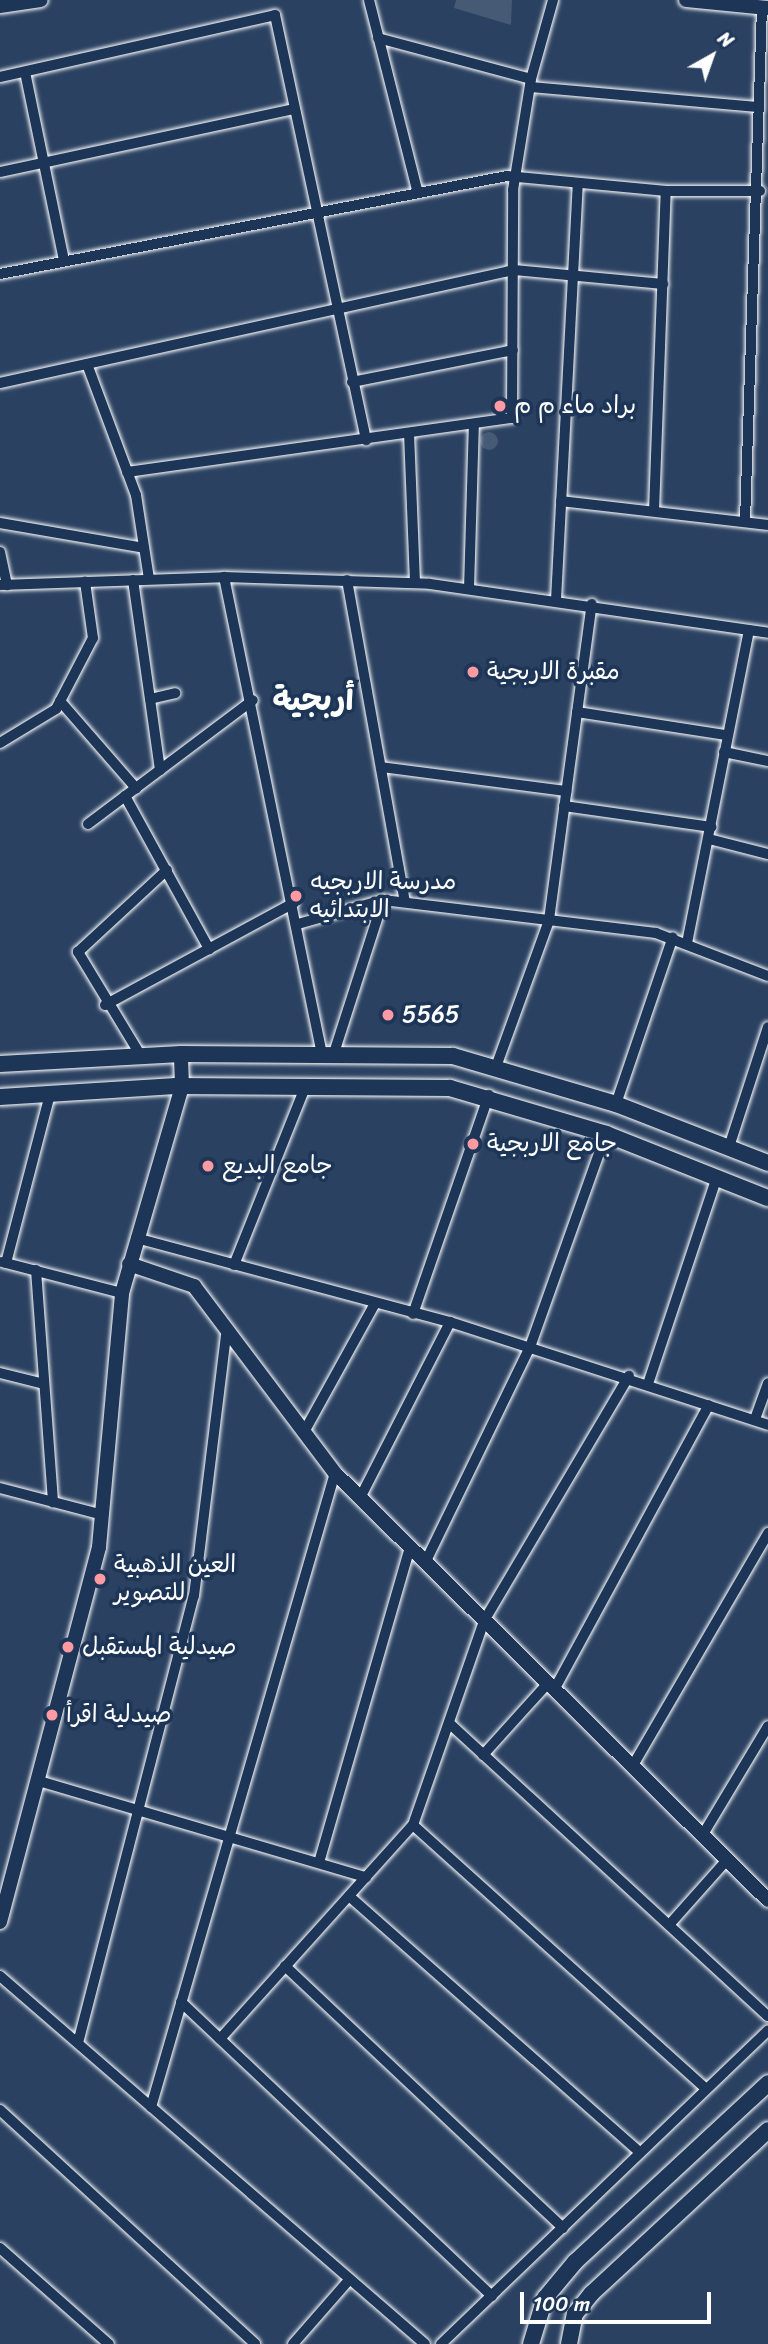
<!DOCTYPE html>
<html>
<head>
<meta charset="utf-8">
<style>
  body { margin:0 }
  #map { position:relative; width:768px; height:2344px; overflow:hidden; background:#2a4161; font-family:Sriracha,"Playpen Sans Arabic",sans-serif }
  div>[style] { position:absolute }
  .green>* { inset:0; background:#465975 }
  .round { border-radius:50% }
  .roads { filter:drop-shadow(0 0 2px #fff) drop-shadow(0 0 2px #fff) }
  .minor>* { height:10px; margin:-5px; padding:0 5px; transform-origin:5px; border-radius:5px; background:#1d3557 }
  .tertiary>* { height:14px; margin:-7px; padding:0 7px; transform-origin:7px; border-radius:7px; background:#1d3557 }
  .secondary>* { height:16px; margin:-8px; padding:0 8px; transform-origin:8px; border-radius:8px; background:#1d3557 }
  .dots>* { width:19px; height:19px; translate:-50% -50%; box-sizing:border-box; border:4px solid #1d3557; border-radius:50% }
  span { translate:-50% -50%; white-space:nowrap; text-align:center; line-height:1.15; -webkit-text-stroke:7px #1d3557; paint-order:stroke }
  .poi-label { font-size:24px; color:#fff }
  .left { translate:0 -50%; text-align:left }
  .district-label { font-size:32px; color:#fff; font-weight:700 }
  .north { position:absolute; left:677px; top:21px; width:70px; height:70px; -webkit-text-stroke:5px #1d3557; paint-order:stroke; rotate:40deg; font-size:19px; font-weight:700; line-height:28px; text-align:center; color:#fff }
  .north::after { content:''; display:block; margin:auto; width:24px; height:32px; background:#fff; clip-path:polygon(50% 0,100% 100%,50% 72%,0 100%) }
  .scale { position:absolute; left:520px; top:2292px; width:191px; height:32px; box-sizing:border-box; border:4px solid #fff; border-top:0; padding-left:9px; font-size:21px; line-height:24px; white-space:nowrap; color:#fff; -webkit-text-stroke:5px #1d3557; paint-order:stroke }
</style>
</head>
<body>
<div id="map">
  <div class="green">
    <div style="clip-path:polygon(456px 0,512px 0,511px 25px,454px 8px)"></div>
    <div class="round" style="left:480px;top:432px;width:18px;height:18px"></div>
  </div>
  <div class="roads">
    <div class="minor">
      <div style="left:369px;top:0;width:199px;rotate:75.8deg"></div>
      <div style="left:378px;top:38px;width:158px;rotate:15deg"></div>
      <div style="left:25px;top:72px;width:192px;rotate:78.3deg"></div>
      <div style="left:0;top:77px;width:282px;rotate:-12.7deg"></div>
      <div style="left:275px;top:15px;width:435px;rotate:77.9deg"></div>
      <div style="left:530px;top:87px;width:229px;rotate:5deg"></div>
      <div style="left:0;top:172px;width:301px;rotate:-12.1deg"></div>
      <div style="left:0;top:274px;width:516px;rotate:-10.94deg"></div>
      <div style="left:507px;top:176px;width:160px;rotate:5.4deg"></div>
      <div style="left:666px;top:191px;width:94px"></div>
      <div style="left:87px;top:364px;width:140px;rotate:69.5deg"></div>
      <div style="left:136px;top:495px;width:85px;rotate:81.2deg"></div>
      <div style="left:352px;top:382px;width:164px;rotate:-11.2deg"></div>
      <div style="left:0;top:383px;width:526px;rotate:-12.4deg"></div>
      <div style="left:514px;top:270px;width:150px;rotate:5.4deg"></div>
      <div style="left:409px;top:433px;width:150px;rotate:87.7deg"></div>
      <div style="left:127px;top:472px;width:389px;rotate:-8deg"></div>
      <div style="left:512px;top:418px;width:228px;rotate:-89.7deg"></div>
      <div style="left:513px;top:190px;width:112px;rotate:-80.8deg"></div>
      <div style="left:531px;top:79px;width:82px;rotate:-74.4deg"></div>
      <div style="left:561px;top:501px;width:208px;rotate:6.6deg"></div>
      <div style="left:654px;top:511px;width:320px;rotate:-87.9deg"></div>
      <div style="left:745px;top:522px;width:515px;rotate:-88.11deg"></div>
      <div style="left:0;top:523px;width:146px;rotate:9.8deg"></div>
      <div style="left:0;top:552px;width:34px;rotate:78deg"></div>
      <div style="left:224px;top:577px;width:486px;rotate:78.4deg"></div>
      <div style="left:133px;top:580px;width:120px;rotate:81.9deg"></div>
      <div style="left:150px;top:699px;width:26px;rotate:-13deg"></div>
      <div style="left:347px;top:580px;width:327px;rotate:79.8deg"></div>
      <div style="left:0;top:585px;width:224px;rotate:-2deg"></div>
      <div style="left:224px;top:577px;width:206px;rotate:1.9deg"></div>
      <div style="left:430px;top:584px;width:342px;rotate:8.2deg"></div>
      <div style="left:469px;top:589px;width:165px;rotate:-88.3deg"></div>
      <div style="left:556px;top:600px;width:416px;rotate:-87deg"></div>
      <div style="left:150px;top:699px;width:72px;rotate:82deg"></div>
      <div style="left:60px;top:701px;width:116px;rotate:48.9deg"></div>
      <div style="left:577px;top:712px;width:151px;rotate:8.8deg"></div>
      <div style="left:0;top:743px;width:66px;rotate:-31.3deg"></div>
      <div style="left:56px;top:709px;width:80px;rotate:-62.5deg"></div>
      <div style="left:93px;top:638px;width:57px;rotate:-98.1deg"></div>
      <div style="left:724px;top:752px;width:45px;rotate:11.6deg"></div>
      <div style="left:381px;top:767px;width:187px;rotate:7.4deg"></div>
      <div style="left:125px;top:796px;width:175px;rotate:61.2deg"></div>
      <div style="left:564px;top:806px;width:149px;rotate:8.1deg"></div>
      <div style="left:88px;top:824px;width:206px;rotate:-36.9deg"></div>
      <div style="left:709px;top:839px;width:61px;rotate:14.3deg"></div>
      <div style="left:298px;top:924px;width:88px;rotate:-15.8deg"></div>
      <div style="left:383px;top:900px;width:275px;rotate:6.9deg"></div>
      <div style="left:656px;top:933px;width:120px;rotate:21deg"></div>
      <div style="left:687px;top:943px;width:319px;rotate:-78.8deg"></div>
      <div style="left:105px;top:1005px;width:215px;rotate:-28.4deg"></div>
      <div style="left:334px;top:1053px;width:161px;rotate:-72.2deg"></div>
      <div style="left:141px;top:1056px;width:122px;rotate:-121.2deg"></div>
      <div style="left:78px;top:952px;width:121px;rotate:-42.7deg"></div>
      <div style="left:497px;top:1064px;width:153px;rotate:-70.1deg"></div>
      <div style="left:549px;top:920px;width:319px;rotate:-82.3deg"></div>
      <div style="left:616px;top:1104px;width:176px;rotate:-71.2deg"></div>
      <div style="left:729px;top:1147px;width:126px;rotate:-72deg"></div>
      <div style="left:136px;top:1238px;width:325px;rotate:15deg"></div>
      <div style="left:450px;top:1322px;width:334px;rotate:17.9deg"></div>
      <div style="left:2px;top:1262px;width:124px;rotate:14.5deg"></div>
      <div style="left:6px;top:1263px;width:175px;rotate:-75.4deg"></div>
      <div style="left:234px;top:1265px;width:194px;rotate:-68.2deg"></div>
      <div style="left:36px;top:1270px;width:233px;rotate:85.8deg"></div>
      <div style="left:413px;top:1314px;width:232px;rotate:-70.9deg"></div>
      <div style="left:0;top:1373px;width:45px;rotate:14deg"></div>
      <div style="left:649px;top:1381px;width:215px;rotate:-71.6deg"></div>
      <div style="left:755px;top:1419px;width:38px;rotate:-70deg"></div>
      <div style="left:304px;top:1432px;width:145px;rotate:-61.1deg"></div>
      <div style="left:0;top:1488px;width:106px;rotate:14.7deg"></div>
      <div style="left:360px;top:1498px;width:198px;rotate:-62.9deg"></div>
      <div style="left:425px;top:1563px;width:240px;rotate:-64.1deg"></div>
      <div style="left:530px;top:1347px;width:226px;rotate:-70.4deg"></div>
      <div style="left:554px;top:1690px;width:324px;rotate:-61.5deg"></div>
      <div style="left:449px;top:1723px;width:433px;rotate:42.6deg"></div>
      <div style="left:483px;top:1755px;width:97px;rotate:-47.9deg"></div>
      <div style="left:632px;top:1767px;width:271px;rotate:-59.8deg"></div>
      <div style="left:39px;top:1781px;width:341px;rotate:16.4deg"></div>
      <div style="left:413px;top:1825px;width:394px;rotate:42deg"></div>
      <div style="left:702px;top:1836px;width:128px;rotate:-59deg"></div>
      <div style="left:320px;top:1859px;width:324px;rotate:-73.9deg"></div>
      <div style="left:349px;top:1896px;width:388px;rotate:41.4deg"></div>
      <div style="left:669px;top:1925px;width:87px;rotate:-48.3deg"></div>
      <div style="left:285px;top:1966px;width:382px;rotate:43.3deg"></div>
      <div style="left:0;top:1976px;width:562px;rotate:40.89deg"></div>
      <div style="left:181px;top:2002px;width:428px;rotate:43.4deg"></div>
      <div style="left:220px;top:2039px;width:288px;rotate:-48deg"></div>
      <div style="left:413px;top:1825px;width:216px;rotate:-70.8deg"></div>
      <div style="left:484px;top:1621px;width:285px;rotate:-59.4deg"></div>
      <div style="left:78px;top:2043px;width:462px;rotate:-75.5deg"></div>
      <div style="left:194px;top:1596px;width:270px;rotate:-83deg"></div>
      <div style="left:151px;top:2107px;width:660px;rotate:-73.82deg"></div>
      <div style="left:0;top:2110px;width:346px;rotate:42.5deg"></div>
      <div style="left:0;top:2248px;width:145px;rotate:41.4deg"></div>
      <div style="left:293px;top:2344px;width:86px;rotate:-48.8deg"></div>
      <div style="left:441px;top:2344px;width:453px;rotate:-43.8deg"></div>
    </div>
    <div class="tertiary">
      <div style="left:686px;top:0;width:82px;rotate:5.6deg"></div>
      <div style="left:0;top:6px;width:41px;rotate:-8.3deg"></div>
      <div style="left:129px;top:1264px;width:69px;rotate:18.7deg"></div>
      <div style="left:194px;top:1286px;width:234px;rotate:53deg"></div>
      <div style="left:335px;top:1473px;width:608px;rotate:44.6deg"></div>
      <div style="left:0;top:1922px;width:388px;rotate:-75.2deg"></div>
      <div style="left:99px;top:1547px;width:255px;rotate:-84.8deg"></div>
      <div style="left:122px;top:1293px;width:216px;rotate:-73.8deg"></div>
      <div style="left:182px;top:1086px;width:32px;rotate:-92deg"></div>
    </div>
    <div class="secondary">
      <div style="left:0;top:1064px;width:181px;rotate:-3.2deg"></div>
      <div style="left:181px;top:1054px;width:272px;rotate:0.4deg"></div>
      <div style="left:453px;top:1056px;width:170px;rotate:16.4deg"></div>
      <div style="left:616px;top:1104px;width:163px;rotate:21.2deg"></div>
      <div style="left:0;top:1097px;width:176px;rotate:-3.6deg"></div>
      <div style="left:176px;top:1086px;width:274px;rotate:0.4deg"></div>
      <div style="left:450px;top:1088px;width:163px;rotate:16.4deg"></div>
      <div style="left:606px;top:1134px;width:174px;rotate:21.6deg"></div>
      <div style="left:531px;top:2344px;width:48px;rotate:-73.1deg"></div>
      <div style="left:545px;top:2298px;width:47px;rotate:-50.2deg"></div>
      <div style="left:575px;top:2262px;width:263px;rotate:-42.8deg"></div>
      <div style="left:569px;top:2344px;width:31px;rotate:-79deg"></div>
      <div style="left:575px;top:2314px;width:26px;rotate:-51deg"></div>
      <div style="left:591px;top:2294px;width:241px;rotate:-42.8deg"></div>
    </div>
  </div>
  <div class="dots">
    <div style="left:500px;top:406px;background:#ff9aa2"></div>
    <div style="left:473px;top:672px;background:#ff9aa2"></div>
    <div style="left:296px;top:896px;background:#ff9aa2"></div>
    <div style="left:388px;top:1015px;background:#ff9aa2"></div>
    <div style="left:473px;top:1144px;background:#ff9aa2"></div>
    <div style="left:208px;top:1166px;background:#ff9aa2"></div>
    <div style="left:100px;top:1579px;background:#ff9aa2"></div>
    <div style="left:68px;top:1647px;background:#ff9aa2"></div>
    <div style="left:52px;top:1715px;background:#ff9aa2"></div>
  </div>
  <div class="poi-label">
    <span class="left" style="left:514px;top:406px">براد ماء م م</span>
    <span class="left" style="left:487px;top:672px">مقبرة الاربجية</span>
    <span class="left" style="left:310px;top:896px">مدرسة الاربجيه<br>الابتدائيه</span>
    <span class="left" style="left:402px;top:1015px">5565</span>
    <span class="left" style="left:487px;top:1144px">جامع الاربجية</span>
    <span class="left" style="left:222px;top:1166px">جامع البديع</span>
    <span class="left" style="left:114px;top:1579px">العين الذهبية<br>للتصوير</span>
    <span class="left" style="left:82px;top:1647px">صيدلية المستقبل</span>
    <span class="left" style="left:66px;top:1715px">صيدلية اقرأ</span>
  </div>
  <div class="district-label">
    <span style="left:313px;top:700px">أربجية</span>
  </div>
  <div class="north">N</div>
  <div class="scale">100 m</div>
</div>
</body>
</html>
